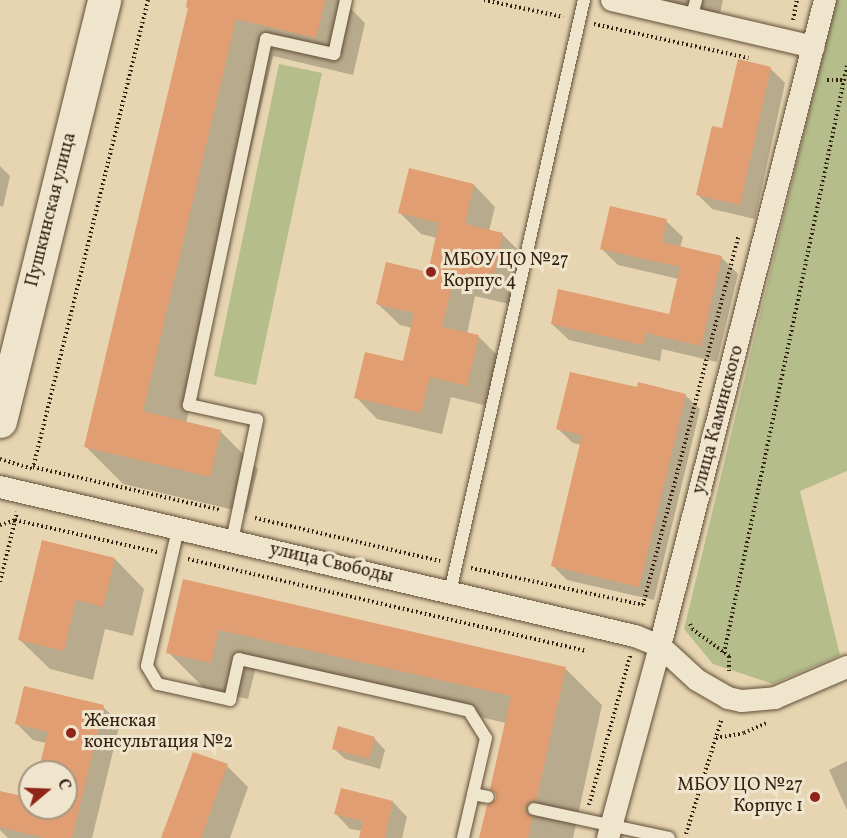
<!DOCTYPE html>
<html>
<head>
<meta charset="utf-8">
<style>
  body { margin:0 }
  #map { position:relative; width:847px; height:838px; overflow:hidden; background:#e6d5b0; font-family:Vollkorn,serif }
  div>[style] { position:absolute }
  .green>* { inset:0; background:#b5bd8b }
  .shadow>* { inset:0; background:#0003 }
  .building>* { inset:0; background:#e09e72 }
  .path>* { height:4px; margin-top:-2px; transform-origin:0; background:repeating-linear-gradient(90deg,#352113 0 1.5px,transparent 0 4.5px) }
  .roads { filter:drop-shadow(0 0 2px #614e3a) drop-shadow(0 0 2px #614e3a) }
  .lane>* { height:12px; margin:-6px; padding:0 6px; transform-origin:6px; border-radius:6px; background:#efe4cc }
  .street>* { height:22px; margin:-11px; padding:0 11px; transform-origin:11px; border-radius:11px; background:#efe4cc }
  .secondary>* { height:33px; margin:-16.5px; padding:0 16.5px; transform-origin:16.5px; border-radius:16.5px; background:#efe4cc }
  .dots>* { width:16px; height:16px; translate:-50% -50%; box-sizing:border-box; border:3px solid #efe4cc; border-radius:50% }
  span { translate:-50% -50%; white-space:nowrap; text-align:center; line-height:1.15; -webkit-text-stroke:6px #efe4cc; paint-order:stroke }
  .street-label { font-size:18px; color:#352113 }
  .poi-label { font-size:18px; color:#352113 }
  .left { translate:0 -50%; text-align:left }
  .right { translate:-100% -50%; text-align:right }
  .north { position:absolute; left:18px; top:760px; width:60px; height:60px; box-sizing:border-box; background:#efe4cc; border:2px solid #a59682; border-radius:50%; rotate:71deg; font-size:16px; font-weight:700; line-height:24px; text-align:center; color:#352113 }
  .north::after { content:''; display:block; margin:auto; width:21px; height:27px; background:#8f2418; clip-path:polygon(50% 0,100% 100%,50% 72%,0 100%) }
</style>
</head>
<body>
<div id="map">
  <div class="green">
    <div style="clip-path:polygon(836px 0,847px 0,847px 471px,800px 491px,840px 655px,773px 684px,713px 664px,684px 629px)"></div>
    <div style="clip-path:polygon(279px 64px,322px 73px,256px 385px,214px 376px)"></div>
  </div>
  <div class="shadow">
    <div style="clip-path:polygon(192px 0,342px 0,365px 23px,353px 75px,273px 56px,186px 423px,221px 432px,258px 469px,247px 513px,123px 484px,85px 446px)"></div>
    <div style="clip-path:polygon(659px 0,723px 0,720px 14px)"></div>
    <div style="clip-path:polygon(770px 68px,785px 83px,755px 219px,712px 209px,697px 194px)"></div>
    <div style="clip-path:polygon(0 166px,10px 176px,3px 207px,0 206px)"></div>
    <div style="clip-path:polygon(410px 170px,474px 185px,495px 207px,489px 231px,503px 235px,524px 256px,513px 305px,475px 296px,467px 334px,479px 337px,500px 358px,488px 406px,451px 397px,442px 434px,377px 419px,356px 397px,404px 362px,412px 328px,400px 325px,378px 304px,429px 274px,437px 238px,421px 234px,400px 213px)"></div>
    <div style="clip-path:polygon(666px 221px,683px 237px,680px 248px,721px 257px,738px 274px,717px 362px,662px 349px,660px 361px,569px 340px,552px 324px,670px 316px,679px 279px,618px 265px,602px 249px)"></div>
    <div style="clip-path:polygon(638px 389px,685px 395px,700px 409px,654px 600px,567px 580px,553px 566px,581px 445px,573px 443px,558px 429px)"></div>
    <div style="clip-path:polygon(115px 559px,144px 589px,133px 636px,105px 629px,93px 680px,50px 669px,20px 640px)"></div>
    <div style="clip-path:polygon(184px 581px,565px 668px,602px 705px,573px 838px,481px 838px,497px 800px,506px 723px,256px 666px,248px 699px,205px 689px,168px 652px)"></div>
    <div style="clip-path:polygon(103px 707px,120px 723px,92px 838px,8px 838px,0 830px,0 806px,30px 800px,30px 808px,66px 808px,66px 772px,40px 772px,46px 743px,33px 740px,17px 724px)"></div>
    <div style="clip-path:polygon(374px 738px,385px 750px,380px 769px,345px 759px,333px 748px)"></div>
    <div style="clip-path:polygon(847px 761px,847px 810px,829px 770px)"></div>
    <div style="clip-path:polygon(227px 766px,248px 787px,230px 838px,163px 838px)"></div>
    <div style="clip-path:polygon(393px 802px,407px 817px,402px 838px,360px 838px,362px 831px,350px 829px,336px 814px)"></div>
  </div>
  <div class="building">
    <div style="clip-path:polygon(187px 0,325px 0,316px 38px,236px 19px,143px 411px,221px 430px,210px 477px,84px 447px,188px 8px,186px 7px)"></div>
    <div style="clip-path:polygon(738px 59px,771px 67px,740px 205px,696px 195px,712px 126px,722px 128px)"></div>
    <div style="clip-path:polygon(409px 168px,474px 184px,465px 224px,503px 233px,491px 285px,454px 276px,442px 327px,479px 335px,467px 386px,430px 377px,421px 413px,354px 398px,365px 352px,403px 361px,414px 313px,376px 304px,386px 262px,428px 272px,439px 223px,398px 213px)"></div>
    <div style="clip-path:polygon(610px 206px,667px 219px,662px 242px,722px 256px,701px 346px,646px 333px,643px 345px,551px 324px,558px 289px,669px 314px,680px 267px,600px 249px)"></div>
    <div style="clip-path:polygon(570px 372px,637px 387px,638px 382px,686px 394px,639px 587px,551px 566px,582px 435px,556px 429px)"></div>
    <div style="clip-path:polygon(42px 540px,115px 558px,103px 607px,76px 600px,64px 651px,18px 640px)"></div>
    <div style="clip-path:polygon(183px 579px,566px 667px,536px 801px,531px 801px,526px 807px,526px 812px,532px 817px,528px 838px,479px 838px,487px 805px,496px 799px,496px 794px,490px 789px,511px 696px,219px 630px,211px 663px,166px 653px)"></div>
    <div style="clip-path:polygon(24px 686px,104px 705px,72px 838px,45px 838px,0 827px,0 791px,30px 798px,30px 808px,66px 808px,66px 772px,38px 772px,48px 732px,15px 724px)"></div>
    <div style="clip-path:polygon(338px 726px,375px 737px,369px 759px,332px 749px)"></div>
    <div style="clip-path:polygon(193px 752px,228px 764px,201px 838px,161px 838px)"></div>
    <div style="clip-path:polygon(341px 788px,393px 801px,385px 838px,359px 838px,363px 821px,334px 814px)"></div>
  </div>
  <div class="path">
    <div style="left:148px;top:0;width:481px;rotate:103.8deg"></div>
    <div style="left:33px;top:467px;width:193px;rotate:12.9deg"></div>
    <div style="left:484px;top:0;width:81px;rotate:12.1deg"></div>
    <div style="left:793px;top:20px;width:20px;rotate:-79deg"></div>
    <div style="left:594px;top:24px;width:158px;rotate:12.4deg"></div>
    <div style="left:827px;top:80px;width:17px"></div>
    <div style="left:0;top:459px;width:34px;rotate:17deg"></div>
    <div style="left:255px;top:518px;width:190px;rotate:13.1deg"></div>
    <div style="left:0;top:525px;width:16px;rotate:-18deg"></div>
    <div style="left:15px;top:520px;width:146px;rotate:12.7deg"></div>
    <div style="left:188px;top:559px;width:409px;rotate:13deg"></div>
    <div style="left:471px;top:568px;width:176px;rotate:12.1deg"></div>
    <div style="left:643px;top:605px;width:380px;rotate:-75.5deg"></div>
    <div style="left:0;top:582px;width:72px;rotate:-76.3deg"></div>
    <div style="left:690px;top:624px;width:5px;rotate:68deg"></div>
    <div style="left:692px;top:629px;width:46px;rotate:36.1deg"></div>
    <div style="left:729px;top:656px;width:16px;rotate:90deg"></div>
    <div style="left:724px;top:653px;width:600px;rotate:-78.17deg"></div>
    <div style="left:716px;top:738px;width:28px;rotate:-10deg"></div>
    <div style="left:744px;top:733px;width:24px;rotate:-24deg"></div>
    <div style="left:589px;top:805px;width:155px;rotate:-74.6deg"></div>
    <div style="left:686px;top:834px;width:121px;rotate:-72.8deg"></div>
  </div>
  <div class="roads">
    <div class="lane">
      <div style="left:691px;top:19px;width:20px;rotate:-75deg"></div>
      <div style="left:178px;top:529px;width:140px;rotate:102.8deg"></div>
      <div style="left:147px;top:666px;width:21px;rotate:59deg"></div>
      <div style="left:158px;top:684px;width:74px;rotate:12.5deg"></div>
      <div style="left:230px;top:700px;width:42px;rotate:-77.6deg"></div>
      <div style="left:239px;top:659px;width:236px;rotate:12.7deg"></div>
      <div style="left:469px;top:711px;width:32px;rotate:58deg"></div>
      <div style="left:486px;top:738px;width:103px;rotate:103deg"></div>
      <div style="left:232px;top:541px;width:124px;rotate:-78.3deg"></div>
      <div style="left:257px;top:420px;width:70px;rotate:-167.6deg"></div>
      <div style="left:189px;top:405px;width:374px;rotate:-78.1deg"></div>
      <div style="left:266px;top:39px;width:70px;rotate:12.4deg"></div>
      <div style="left:334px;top:54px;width:55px;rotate:-77.5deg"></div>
      <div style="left:450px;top:592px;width:607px;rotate:-77.25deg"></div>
      <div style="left:473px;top:794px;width:15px;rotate:11deg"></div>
      <div style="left:534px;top:809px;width:138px;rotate:12.1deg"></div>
    </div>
    <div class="street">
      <div style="left:612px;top:0;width:207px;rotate:13.1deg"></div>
      <div style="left:0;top:487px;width:652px;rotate:13.21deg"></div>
      <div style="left:635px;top:636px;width:27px;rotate:22deg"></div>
      <div style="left:660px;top:646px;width:50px;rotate:42.6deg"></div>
      <div style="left:697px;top:680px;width:36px;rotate:30deg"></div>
      <div style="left:728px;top:698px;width:14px;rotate:12deg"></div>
      <div style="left:742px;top:701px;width:33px;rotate:-5deg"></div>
      <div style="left:775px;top:698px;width:78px;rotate:-23.3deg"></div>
      <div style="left:608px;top:838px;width:199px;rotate:-74.8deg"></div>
      <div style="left:660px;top:646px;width:667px;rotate:-75.67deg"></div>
    </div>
    <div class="secondary">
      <div style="left:0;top:421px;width:434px;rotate:-76.1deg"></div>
    </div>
  </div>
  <div class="dots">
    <div style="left:431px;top:272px;background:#8f2418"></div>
    <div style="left:71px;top:733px;background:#8f2418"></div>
    <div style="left:815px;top:797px;background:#8f2418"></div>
  </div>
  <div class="street-label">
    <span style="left:52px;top:210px;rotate:-76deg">Пушкинская улица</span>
    <span style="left:719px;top:420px;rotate:-75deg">улица Каминского</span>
    <span style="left:331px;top:564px;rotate:13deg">улица Свободы</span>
  </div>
  <div class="poi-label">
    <span class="left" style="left:443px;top:272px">МБОУ ЦО №27<br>Корпус 4</span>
    <span class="left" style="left:84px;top:733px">Женская<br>консультация №2</span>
    <span class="right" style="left:803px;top:797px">МБОУ ЦО №27<br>Корпус 1</span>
  </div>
  <div class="north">С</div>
</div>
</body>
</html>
